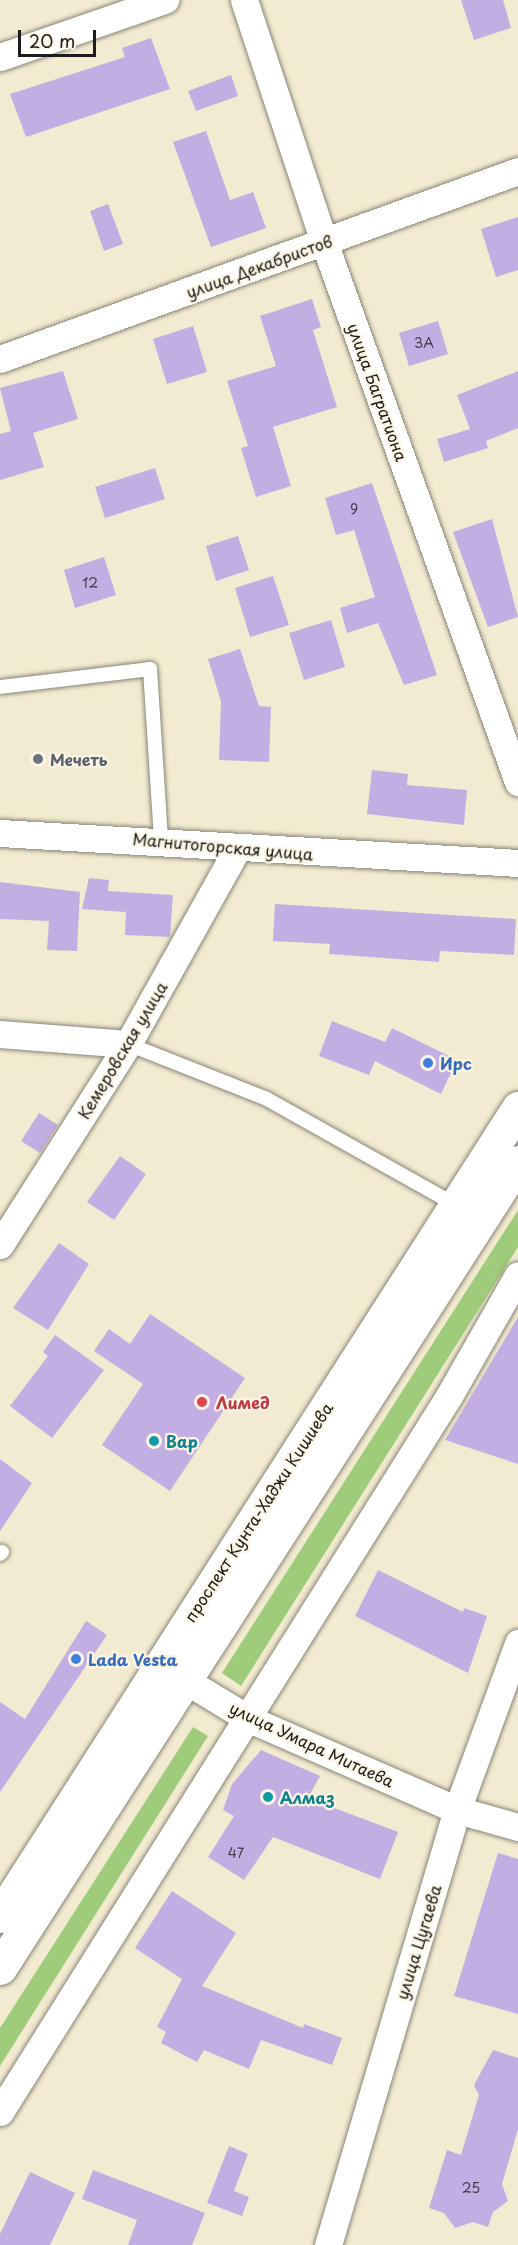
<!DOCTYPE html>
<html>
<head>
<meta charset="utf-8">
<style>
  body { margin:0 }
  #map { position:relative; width:518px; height:2245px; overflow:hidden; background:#f3ebd1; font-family:"Playpen Sans",sans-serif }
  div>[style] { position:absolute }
  .green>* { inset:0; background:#9ecc7a }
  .building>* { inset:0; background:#c3aee3 }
  .roads { filter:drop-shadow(0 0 2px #888476) drop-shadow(0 0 2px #888476) }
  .service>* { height:14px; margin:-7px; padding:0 7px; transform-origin:7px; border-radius:7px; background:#fff }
  .minor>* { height:27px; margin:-13.5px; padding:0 13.5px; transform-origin:13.5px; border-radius:13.5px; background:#fff }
  .primary>* { height:33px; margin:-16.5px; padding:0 16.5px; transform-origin:16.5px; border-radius:16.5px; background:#fff }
  .dots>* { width:16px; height:16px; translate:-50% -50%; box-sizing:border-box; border:3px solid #fcf5e5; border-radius:50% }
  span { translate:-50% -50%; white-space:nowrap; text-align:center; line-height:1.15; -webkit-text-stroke:4.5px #fcf5e5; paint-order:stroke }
  .number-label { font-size:14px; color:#46404e }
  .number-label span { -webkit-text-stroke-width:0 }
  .street-label { font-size:16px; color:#1c1c1c }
  .worship-label { font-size:16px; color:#5b616d; font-weight:700 }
  .left { translate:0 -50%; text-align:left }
  .shop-label { font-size:16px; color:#366cbe; font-weight:700 }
  .health-label { font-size:16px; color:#be3a42; font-weight:700 }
  .culture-label { font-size:16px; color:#0d838f; font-weight:700 }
  .scale { position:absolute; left:18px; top:30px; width:78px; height:27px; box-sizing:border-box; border:3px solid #1c1c1c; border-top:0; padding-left:8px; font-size:18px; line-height:21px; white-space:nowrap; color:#1c1c1c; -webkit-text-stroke:4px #fcf5e5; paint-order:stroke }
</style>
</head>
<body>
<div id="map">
  <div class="green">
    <div style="clip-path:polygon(518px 1210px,518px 1247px,241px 1686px,222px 1673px)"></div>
    <div style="clip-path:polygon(193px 1727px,208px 1736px,0 2066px,0 2028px)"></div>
  </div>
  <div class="building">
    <div style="clip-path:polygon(461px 0,503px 0,511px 28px,474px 40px)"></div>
    <div style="clip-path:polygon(151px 38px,170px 89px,26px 137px,10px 94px,125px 57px,122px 48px)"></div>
    <div style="clip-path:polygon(231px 75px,238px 96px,196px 111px,188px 91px)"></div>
    <div style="clip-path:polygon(206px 131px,230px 200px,253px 192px,266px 228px,211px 247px,173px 142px)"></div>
    <div style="clip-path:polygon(108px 204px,123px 244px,104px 251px,90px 211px)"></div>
    <div style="clip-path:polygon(518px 217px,518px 270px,496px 277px,481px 229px)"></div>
    <div style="clip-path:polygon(312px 299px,321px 327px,313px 330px,337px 407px,273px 427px,291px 486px,256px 497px,241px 448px,248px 446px,227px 381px,276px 366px,260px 316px)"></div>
    <div style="clip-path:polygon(438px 321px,448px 354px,409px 366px,399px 333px)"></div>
    <div style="clip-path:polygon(193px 326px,207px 372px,167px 384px,153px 339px)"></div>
    <div style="clip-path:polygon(63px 371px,78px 419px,33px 433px,44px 467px,0 480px,0 434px,11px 431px,0 388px)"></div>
    <div style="clip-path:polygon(518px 371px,518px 428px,486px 441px,488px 448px,444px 462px,437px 439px,470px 429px,457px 395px)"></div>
    <div style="clip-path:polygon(155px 468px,165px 499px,105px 518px,95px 487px)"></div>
    <div style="clip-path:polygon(372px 483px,437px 675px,404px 685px,378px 623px,347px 633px,340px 608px,375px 597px,354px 530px,336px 535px,325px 498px)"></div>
    <div style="clip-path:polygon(492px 519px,518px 617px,488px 627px,453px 532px)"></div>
    <div style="clip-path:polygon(238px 536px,249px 570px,216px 581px,206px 546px)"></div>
    <div style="clip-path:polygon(104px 557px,116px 595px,75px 608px,64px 570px)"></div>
    <div style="clip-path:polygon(273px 576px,289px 625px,250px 637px,235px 588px)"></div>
    <div style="clip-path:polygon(331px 620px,345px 667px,304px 680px,289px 633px)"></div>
    <div style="clip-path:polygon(240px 649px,259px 706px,271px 707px,269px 762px,219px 760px,221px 701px,208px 659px)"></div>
    <div style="clip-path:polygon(372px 770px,408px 774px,407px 785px,467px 790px,464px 825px,367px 814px)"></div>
    <div style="clip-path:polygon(89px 878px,109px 880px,108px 891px,173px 895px,170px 937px,125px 935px,126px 912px,82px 909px)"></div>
    <div style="clip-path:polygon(0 882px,80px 892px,77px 951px,47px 950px,49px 921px,0 919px)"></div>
    <div style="clip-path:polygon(275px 904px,516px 919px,514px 955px,440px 951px,439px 962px,329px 954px,330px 944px,273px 941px)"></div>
    <div style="clip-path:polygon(332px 1021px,385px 1042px,392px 1028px,457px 1060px,441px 1094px,375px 1061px,369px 1075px,319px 1056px)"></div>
    <div style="clip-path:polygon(39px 1113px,58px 1125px,40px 1153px,21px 1141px)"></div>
    <div style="clip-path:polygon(120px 1156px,146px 1174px,114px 1220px,87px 1202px)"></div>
    <div style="clip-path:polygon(59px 1243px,89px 1264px,48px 1330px,13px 1308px)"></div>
    <div style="clip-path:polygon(150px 1314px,245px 1378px,170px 1491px,102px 1445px,143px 1384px,94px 1351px,109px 1329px,130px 1344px)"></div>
    <div style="clip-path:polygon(518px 1317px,518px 1464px,445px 1440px)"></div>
    <div style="clip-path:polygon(55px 1335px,104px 1370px,52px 1438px,10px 1406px,48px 1356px,43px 1352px)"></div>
    <div style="clip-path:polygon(0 1459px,32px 1483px,0 1531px)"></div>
    <div style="clip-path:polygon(378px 1570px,463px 1612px,464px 1608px,487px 1616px,468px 1673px,355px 1616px)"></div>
    <div style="clip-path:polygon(86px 1621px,107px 1635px,0 1792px,0 1702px,25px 1719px)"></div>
    <div style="clip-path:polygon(261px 1750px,320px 1776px,308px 1798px,398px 1832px,380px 1879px,273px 1837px,244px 1880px,208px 1857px,234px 1816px,223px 1810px,232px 1784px)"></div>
    <div style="clip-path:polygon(498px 1853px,518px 1859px,518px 2014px,454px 1996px)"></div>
    <div style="clip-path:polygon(172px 1891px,236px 1933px,202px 1986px,303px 2028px,304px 2024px,342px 2038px,332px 2065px,261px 2040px,249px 2069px,204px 2050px,197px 2062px,161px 2043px,166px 2032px,157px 2027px,182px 1979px,135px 1948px)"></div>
    <div style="clip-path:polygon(493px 2050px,518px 2058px,518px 2129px,502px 2184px,508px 2201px,493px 2212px,488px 2227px,473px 2222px,455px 2228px,444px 2213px,429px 2208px,447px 2150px,461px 2155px,479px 2095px,474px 2085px)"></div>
    <div style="clip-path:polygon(229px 2146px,248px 2154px,234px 2191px,249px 2197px,242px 2216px,207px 2203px)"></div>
    <div style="clip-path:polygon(93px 2170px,205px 2213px,192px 2245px,128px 2245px,137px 2220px,82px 2199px)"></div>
    <div style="clip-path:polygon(30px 2172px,75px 2193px,50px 2245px,0 2245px,0 2234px)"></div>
  </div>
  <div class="roads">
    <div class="service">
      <div style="left:0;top:687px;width:151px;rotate:-6.8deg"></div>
      <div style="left:150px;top:669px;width:171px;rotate:86.3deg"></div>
      <div style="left:128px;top:1044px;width:149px;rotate:21.6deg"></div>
      <div style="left:267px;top:1099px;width:217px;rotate:29.3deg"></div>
      <div style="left:0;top:1554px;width:3px;rotate:-45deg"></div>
    </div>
    <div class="minor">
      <div style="left:244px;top:0;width:255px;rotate:71.7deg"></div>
      <div style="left:324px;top:242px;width:574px;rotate:70.24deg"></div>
      <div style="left:0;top:57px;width:175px;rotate:-19.1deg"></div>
      <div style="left:0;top:359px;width:551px;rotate:-19.95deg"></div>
      <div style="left:0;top:833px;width:519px;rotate:3.31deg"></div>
      <div style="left:0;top:1034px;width:128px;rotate:4.5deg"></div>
      <div style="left:0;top:1245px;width:238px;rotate:-57.5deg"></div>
      <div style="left:128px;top:1044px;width:221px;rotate:-60.8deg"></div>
      <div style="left:187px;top:1661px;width:18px;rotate:103deg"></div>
      <div style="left:183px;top:1679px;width:77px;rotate:31.2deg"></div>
      <div style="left:249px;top:1719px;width:227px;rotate:23.6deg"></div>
      <div style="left:457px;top:1810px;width:63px;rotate:15.6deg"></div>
      <div style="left:0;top:2112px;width:845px;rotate:-57.91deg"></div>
      <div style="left:449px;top:1396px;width:139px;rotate:-60.3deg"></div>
      <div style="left:328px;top:2245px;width:454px;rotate:-73.5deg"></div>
      <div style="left:457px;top:1810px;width:178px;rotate:-69.9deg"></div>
    </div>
    <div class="primary">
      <div style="left:0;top:1916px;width:960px;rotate:-57.34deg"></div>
      <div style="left:0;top:1968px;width:958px;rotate:-57.27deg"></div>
    </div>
  </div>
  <div class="dots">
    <div style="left:38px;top:759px;background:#6b7280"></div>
    <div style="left:428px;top:1063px;background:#3f7fe0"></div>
    <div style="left:202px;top:1402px;background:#e0444e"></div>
    <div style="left:154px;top:1441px;background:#0f9aa8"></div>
    <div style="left:76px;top:1659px;background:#3f7fe0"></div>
    <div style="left:268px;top:1797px;background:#0f9aa8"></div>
  </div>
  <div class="number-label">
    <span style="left:424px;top:343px">3А</span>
    <span style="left:354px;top:509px">9</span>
    <span style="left:90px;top:583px">12</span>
    <span style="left:236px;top:1853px">47</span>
    <span style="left:471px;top:2188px">25</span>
  </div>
  <div class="street-label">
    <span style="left:259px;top:266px;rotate:-20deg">улица Декабристов</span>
    <span style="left:378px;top:392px;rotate:70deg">улица Багратиона</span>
    <span style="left:223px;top:846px;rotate:5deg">Магнитогорская улица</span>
    <span style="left:122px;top:1050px;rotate:-59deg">Кемеровская улица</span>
    <span style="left:258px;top:1512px;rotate:-57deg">проспект Кунта-Хаджи Кишиева</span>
    <span style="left:312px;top:1744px;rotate:25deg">улица Умара Митаева</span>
    <span style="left:418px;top:1942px;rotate:-73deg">улица Цугаева</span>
  </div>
  <div class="worship-label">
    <span class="left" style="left:50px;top:759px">Мечеть</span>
  </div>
  <div class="shop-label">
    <span class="left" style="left:440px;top:1063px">Ирс</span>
    <span class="left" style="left:88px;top:1659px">Lada Vesta</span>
  </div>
  <div class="health-label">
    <span class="left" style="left:216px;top:1402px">Лимед</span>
  </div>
  <div class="culture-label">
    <span class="left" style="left:166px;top:1441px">Вар</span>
    <span class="left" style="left:280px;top:1797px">Алмаз</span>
  </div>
  <div class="scale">20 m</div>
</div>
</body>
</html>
